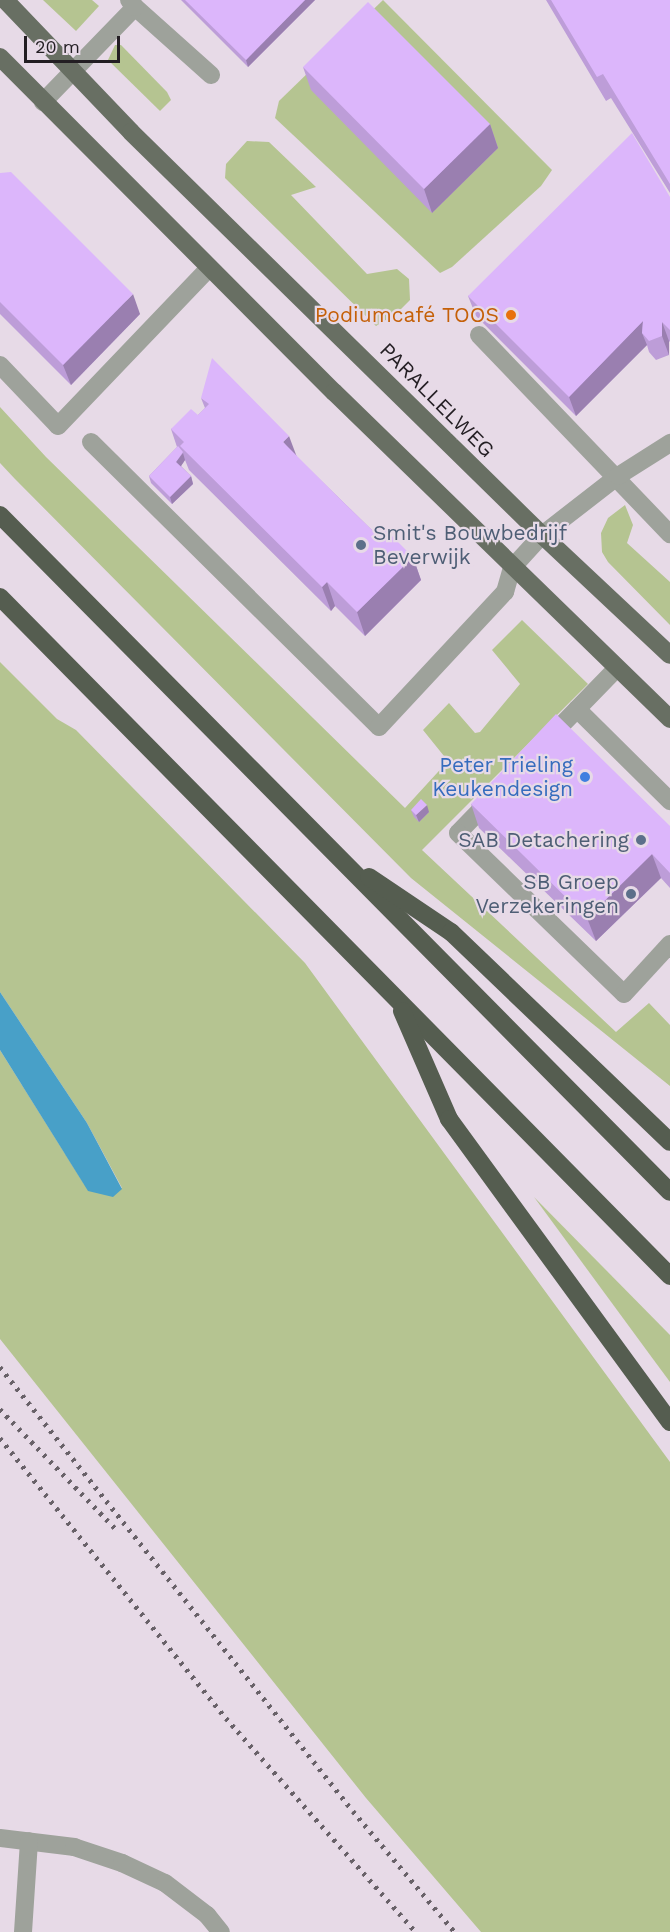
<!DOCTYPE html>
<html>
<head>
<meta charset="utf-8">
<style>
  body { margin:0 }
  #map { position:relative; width:670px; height:1932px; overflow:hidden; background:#e7dae7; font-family:"Work Sans",sans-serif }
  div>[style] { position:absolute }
  .green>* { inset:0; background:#b5c491 }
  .water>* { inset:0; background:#48a0c8 }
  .minor>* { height:18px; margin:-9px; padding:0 9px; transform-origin:9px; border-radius:9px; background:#9ea29b }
  .major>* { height:18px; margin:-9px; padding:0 9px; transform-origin:9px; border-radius:9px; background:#686f63 }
  .highway>* { height:18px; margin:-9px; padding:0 9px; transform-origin:9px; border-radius:9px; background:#555d50 }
  .rail>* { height:4.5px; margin-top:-2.25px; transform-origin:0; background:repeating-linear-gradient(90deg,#686168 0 3px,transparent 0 9px) }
  .wall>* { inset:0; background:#bd9dd8 }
  .shaded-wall>* { inset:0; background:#9a7fb0 }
  .building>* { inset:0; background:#dcb6fb }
  .dots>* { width:16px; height:16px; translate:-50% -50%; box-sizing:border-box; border:3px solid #e7dae7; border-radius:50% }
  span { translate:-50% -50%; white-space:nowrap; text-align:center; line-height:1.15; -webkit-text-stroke:4.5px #e7dae7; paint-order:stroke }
  .food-label { font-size:21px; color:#c56008 }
  .right { translate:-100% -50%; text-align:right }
  .street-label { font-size:21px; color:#231e23 }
  .service-label { font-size:21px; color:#4e5e75 }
  .left { translate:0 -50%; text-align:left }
  .shop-label { font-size:21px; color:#366cbe }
  .scale { position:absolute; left:24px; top:36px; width:96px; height:27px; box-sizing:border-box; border:3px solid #231e23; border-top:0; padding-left:8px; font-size:18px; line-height:21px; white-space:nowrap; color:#231e23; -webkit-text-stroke:4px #e7dae7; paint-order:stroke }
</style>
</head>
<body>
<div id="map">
  <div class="green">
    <div style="clip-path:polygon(43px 0,92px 0,99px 6px,76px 31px)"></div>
    <div style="clip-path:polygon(383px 0,552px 170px,541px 186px,452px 267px,440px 273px,275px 118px,279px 101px)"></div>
    <div style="clip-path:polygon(115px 45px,121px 45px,167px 92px,171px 100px,160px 111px,108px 60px)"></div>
    <div style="clip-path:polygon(247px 141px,269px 142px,316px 187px,291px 195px,367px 274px,397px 269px,409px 279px,410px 300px,397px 313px,376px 326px,225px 178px,226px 164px)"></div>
    <div style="clip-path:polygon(0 407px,46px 457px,405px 808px,448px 761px,423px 730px,449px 703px,475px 733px,480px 732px,520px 684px,492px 650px,522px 620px,588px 684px,422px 850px,616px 1032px,649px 1003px,670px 1025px,670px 1086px,411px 878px,15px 479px,0 463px)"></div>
    <div style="clip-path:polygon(625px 505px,633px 525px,627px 543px,670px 582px,670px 625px,608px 562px,602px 552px,601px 533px,608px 518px)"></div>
    <div style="clip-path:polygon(0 662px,57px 719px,76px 730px,305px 963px,670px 1462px,670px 1932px,481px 1932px,366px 1798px,0 1339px,0 1050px,84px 1184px,122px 1188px,87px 1123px,0 992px)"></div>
    <div style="clip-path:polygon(534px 1197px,670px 1335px,670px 1382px,653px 1359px)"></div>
  </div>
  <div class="water">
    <div style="clip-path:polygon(0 992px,87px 1123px,122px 1189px,113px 1197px,88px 1191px,0 1050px)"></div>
  </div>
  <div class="minor">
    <div style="left:135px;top:7px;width:102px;rotate:41.8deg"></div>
    <div style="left:43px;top:102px;width:132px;rotate:-45.9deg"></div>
    <div style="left:135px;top:7px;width:9px;rotate:-131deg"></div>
    <div style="left:479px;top:335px;width:276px;rotate:46.2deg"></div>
    <div style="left:0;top:365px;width:84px;rotate:46.4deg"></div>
    <div style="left:58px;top:426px;width:219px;rotate:-46.3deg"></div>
    <div style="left:91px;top:442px;width:405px;rotate:44.7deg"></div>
    <div style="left:379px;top:727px;width:185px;rotate:-47deg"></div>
    <div style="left:505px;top:592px;width:25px;rotate:-74deg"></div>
    <div style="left:512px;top:568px;width:45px;rotate:-47.7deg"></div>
    <div style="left:542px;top:535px;width:96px;rotate:-37.8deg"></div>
    <div style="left:618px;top:476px;width:62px;rotate:-32.4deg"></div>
    <div style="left:577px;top:709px;width:131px;rotate:44.7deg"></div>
    <div style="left:547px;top:740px;width:100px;rotate:-45.8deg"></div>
    <div style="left:491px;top:799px;width:47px;rotate:134.1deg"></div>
    <div style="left:458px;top:833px;width:231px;rotate:44.1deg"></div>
    <div style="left:624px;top:994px;width:68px;rotate:-47.4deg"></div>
    <div style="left:0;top:1838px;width:75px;rotate:6.9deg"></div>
    <div style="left:74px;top:1847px;width:51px;rotate:18.4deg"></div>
    <div style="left:122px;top:1863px;width:47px;rotate:24.9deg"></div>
    <div style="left:165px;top:1883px;width:53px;rotate:37.3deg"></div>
    <div style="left:207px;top:1915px;width:22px;rotate:51deg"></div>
    <div style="left:23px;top:1932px;width:91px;rotate:-86.2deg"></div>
  </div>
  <div class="major">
    <div style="left:5px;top:0;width:182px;rotate:46.3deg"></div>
    <div style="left:131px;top:132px;width:576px;rotate:44.44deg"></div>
    <div style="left:542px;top:535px;width:175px;rotate:43.2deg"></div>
    <div style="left:0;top:57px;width:473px;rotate:45.1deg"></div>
    <div style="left:334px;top:392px;width:469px;rotate:44.2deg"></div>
  </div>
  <div class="highway">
    <div style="left:0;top:515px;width:952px;rotate:45.3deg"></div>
    <div style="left:0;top:597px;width:954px;rotate:45.38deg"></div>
    <div style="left:369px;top:877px;width:99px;rotate:33.9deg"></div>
    <div style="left:451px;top:932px;width:303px;rotate:43.8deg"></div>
    <div style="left:402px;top:1011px;width:118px;rotate:66.5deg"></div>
    <div style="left:449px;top:1119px;width:375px;rotate:53.9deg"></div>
  </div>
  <div class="rail">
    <div style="left:0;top:1367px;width:567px;rotate:51.51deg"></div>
    <div style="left:353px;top:1811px;width:158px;rotate:49.9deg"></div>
    <div style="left:0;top:1409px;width:168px;rotate:46deg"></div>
    <div style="left:0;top:1438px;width:360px;rotate:51.1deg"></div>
    <div style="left:226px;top:1718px;width:286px;rotate:48.4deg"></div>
  </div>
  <div class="wall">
    <div style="clip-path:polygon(181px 0,315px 0,248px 67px)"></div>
    <div style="clip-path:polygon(546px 0,670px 0,670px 193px,611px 98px,606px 101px)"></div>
    <div style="clip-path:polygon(303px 67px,490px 124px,498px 148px,432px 213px,311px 90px)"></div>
    <div style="clip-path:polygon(0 173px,140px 314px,71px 385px,0 314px)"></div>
    <div style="clip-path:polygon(670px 197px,670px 342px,669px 341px,669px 355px,656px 360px,649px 352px,647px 345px,576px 416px,476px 316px,468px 296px)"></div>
    <div style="clip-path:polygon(201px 398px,296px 456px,374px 532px,413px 557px,421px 580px,365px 636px,335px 606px,331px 611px,189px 470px,185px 460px,181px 466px,191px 476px,193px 484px,172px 504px,151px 483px,149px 476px,177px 447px,171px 429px,198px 415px,205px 408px)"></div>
    <div style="clip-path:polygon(471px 804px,670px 826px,670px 888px,661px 878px,596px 941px,479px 828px)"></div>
    <div style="clip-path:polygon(411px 810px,429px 812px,419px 822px,414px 817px)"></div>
  </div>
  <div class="shaded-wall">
    <div style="clip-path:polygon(305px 0,315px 0,248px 67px,246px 60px)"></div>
    <div style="clip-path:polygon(490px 124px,498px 148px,432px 213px,424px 189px)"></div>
    <div style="clip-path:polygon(133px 294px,140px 314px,71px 385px,63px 365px)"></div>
    <div style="clip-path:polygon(643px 321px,642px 333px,647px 345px,576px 416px,569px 397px)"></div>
    <div style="clip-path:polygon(662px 322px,669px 341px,669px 355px,662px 336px)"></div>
    <div style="clip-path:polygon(289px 436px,298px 460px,283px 442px)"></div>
    <div style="clip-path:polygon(183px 453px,185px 460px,179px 469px,176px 462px)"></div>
    <div style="clip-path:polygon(191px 476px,193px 484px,172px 504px,170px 497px)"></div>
    <div style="clip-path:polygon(413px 557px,421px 580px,365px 636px,357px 612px)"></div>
    <div style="clip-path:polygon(327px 582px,335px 606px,331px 611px,322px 587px)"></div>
    <div style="clip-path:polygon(427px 805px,429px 812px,419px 822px,416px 815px)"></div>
    <div style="clip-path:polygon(652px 854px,661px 878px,596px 941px,587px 918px)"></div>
  </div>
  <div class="building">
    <div style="clip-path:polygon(185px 0,305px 0,246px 60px)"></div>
    <div style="clip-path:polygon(551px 0,670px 0,670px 184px,603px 74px,597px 77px)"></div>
    <div style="clip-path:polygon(368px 2px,490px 124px,424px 189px,303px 67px)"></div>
    <div style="clip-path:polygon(632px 133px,670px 197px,670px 330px,662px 322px,662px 336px,649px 341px,642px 333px,643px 321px,569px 397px,468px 296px)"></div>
    <div style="clip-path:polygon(11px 172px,133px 294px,63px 365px,0 302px,0 173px)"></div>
    <div style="clip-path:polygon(212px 358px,289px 436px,283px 442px,337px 496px,374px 532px,381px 525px,413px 557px,357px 612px,327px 582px,322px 587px,180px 446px,184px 442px,171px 429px,191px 409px,198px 415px,209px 404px,201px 398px)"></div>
    <div style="clip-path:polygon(178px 446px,183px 452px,176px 462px,191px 476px,170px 497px,149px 476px)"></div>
    <div style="clip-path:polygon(556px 714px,670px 826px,670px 873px,652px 854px,587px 918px,471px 804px)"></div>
    <div style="clip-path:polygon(421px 799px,427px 805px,416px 815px,411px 810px)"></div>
  </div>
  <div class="dots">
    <div style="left:511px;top:315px;background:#e8710a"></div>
    <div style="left:361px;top:545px;background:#5c6f8a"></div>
    <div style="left:585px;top:777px;background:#3f7fe0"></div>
    <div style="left:641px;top:840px;background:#5c6f8a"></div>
    <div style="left:631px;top:894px;background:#5c6f8a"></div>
  </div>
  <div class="food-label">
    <span class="right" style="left:499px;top:315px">Podiumcafé TOOS</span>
  </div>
  <div class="street-label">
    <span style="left:437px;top:400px;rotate:45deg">PARALLELWEG</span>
  </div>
  <div class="service-label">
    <span class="left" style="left:373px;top:545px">Smit's Bouwbedrijf<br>Beverwijk</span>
    <span class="right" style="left:629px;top:840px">SAB Detachering</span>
    <span class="right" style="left:619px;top:894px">SB Groep<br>Verzekeringen</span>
  </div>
  <div class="shop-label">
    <span class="right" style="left:573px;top:777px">Peter Trieling<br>Keukendesign</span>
  </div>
  <div class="scale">20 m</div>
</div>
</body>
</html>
